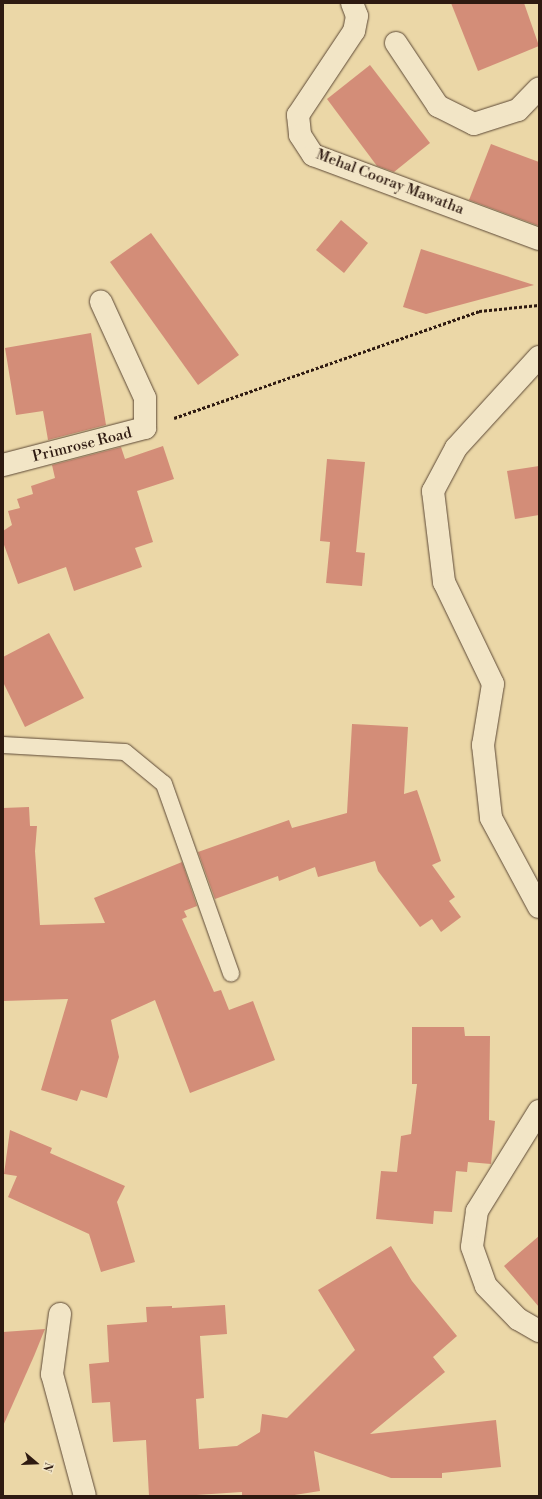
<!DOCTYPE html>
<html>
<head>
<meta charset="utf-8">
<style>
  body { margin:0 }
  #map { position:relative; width:542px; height:1499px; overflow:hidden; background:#ebd7a7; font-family:"Libre Bodoni",serif }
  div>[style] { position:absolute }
  .building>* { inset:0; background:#d38d78 }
  .path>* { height:2.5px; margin-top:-1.25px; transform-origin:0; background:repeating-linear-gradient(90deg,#2e1a11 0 3px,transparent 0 5px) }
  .roads { filter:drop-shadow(0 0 1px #5d4936) drop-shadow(0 0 1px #5d4936) }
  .service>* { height:16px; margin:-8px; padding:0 8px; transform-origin:8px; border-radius:8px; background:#f2e5c6 }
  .minor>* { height:22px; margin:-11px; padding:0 11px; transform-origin:11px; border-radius:11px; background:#f2e5c6 }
  .tertiary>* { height:22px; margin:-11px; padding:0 11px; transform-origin:11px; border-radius:11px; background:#f2e5c6 }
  span { translate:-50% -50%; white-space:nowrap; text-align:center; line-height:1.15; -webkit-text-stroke:3.5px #f2e5c6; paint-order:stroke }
  .street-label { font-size:15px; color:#2e1a11 }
  .frame { position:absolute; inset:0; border:4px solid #2e1a11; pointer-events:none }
  .north { position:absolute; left:16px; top:1443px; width:40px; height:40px; -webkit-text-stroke:3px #f2e5c6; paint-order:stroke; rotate:109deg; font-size:11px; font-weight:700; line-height:16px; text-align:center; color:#2e1a11 }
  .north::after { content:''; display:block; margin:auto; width:14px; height:18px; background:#2e1a11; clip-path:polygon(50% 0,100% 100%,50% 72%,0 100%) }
</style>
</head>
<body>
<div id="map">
  <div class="building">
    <div style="clip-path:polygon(451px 3px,524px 3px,539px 46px,478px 71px)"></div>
    <div style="clip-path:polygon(370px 65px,430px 143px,394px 172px,377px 166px,327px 99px)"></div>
    <div style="clip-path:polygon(491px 144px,539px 162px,539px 226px,469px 200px)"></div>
    <div style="clip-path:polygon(341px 220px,368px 243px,344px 273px,316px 250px)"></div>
    <div style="clip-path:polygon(151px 233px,239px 355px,198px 385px,110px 262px)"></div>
    <div style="clip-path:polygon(421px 249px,534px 285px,426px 314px,403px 307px)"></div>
    <div style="clip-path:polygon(91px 333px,106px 425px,48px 440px,43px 411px,16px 415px,5px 348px)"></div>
    <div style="clip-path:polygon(163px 446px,174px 479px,137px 491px,153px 542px,135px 548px,142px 567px,74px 591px,66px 567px,18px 584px,3px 542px,3px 531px,12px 525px,8px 511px,20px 508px,17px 499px,33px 494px,31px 486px,55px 478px,52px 465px,121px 447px,125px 459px)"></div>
    <div style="clip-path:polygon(327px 459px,365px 462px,356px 552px,365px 553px,362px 586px,326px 583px,330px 542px,320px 541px)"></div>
    <div style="clip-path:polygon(539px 466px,539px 515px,515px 519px,507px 471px)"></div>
    <div style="clip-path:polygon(49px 633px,84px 698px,25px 727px,3px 682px,3px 657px)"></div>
    <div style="clip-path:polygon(352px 724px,408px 727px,404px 794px,417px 790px,441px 861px,432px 865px,455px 897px,449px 901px,461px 917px,441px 932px,432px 919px,420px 927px,378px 871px,375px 861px,318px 877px,315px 867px,279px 881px,278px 876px,215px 899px,198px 852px,289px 820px,292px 828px,347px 813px)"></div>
    <div style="clip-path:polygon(29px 807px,30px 826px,37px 826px,35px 851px,40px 925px,105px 923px,94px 898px,182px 862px,197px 906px,184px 911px,187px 917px,182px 919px,214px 992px,221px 990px,229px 1010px,253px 1001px,275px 1060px,190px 1093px,155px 1000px,111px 1020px,119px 1057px,107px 1098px,81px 1090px,77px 1101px,41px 1090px,68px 999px,3px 1001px,3px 808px)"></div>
    <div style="clip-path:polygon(412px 1027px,464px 1027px,465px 1036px,490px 1036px,489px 1120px,495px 1121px,491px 1164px,468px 1162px,467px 1172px,456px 1171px,452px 1212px,434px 1211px,433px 1224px,376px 1219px,381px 1171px,397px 1172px,401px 1136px,411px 1134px,417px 1084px,412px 1084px)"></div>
    <div style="clip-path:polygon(10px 1130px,52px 1148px,50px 1153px,125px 1186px,117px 1202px,135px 1262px,101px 1272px,89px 1234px,8px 1197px,17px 1176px,4px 1174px)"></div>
    <div style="clip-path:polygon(539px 1236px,539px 1307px,504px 1266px)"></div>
    <div style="clip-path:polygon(391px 1246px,412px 1281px,457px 1336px,433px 1357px,445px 1372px,370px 1434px,496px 1420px,501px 1467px,442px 1473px,442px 1478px,391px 1478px,314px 1451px,320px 1491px,288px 1496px,242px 1496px,242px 1492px,181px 1496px,149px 1496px,146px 1440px,113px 1442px,110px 1402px,92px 1403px,89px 1364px,109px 1362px,107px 1325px,147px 1322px,146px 1307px,172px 1306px,172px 1308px,225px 1305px,227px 1334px,200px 1336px,204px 1398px,196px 1399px,199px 1449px,237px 1446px,260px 1432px,262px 1414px,287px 1418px,355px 1350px,318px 1290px)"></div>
    <div style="clip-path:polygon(45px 1329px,34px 1356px,3px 1426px,3px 1332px)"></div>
  </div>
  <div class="path">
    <div style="left:174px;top:418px;width:323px;rotate:-19.3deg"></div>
    <div style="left:479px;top:311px;width:60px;rotate:-5.7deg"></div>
  </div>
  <div class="roads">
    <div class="service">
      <div style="left:3px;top:745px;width:122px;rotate:3.3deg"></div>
      <div style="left:125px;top:752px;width:50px;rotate:39.4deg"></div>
      <div style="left:164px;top:784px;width:201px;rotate:70.5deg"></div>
    </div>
    <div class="minor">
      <div style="left:352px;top:3px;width:14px;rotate:69deg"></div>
      <div style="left:357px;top:16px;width:15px;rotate:101deg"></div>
      <div style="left:354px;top:31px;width:101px;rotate:123.7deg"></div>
      <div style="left:298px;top:115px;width:20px;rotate:84deg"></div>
      <div style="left:300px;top:135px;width:24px;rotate:57deg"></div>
      <div style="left:313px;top:155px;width:241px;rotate:20.4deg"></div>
      <div style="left:396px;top:43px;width:76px;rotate:56.3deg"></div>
      <div style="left:438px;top:106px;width:40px;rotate:26.6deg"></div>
      <div style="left:474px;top:124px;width:46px;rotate:-17.7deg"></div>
      <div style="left:518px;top:110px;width:30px;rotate:-46deg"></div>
      <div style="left:3px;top:465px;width:147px;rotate:-14.6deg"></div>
      <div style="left:145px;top:428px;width:30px;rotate:-90deg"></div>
      <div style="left:145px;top:398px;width:106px;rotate:-114.6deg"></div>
      <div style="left:60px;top:1314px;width:61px;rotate:97.6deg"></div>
      <div style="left:52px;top:1374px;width:126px;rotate:74.9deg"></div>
    </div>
    <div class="tertiary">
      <div style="left:539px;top:357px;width:123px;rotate:132.4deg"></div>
      <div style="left:456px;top:448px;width:49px;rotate:118.1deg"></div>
      <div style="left:433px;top:491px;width:92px;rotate:83.1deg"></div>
      <div style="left:444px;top:582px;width:113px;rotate:64.3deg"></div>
      <div style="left:493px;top:684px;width:62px;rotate:99.3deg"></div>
      <div style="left:483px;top:745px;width:73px;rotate:83.7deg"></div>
      <div style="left:491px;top:818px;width:101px;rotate:61.7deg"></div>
      <div style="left:539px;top:1111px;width:118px;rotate:121.8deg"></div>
      <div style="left:477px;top:1211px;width:36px;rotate:98deg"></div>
      <div style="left:472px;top:1247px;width:41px;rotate:70.3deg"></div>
      <div style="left:486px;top:1286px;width:46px;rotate:45.9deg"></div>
      <div style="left:518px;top:1319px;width:24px;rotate:30deg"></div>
    </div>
  </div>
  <div class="street-label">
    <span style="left:390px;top:182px;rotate:21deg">Mehal Cooray Mawatha</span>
    <span style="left:82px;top:445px;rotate:-14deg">Primrose Road</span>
  </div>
  <div class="frame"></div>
  <div class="north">N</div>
</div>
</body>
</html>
